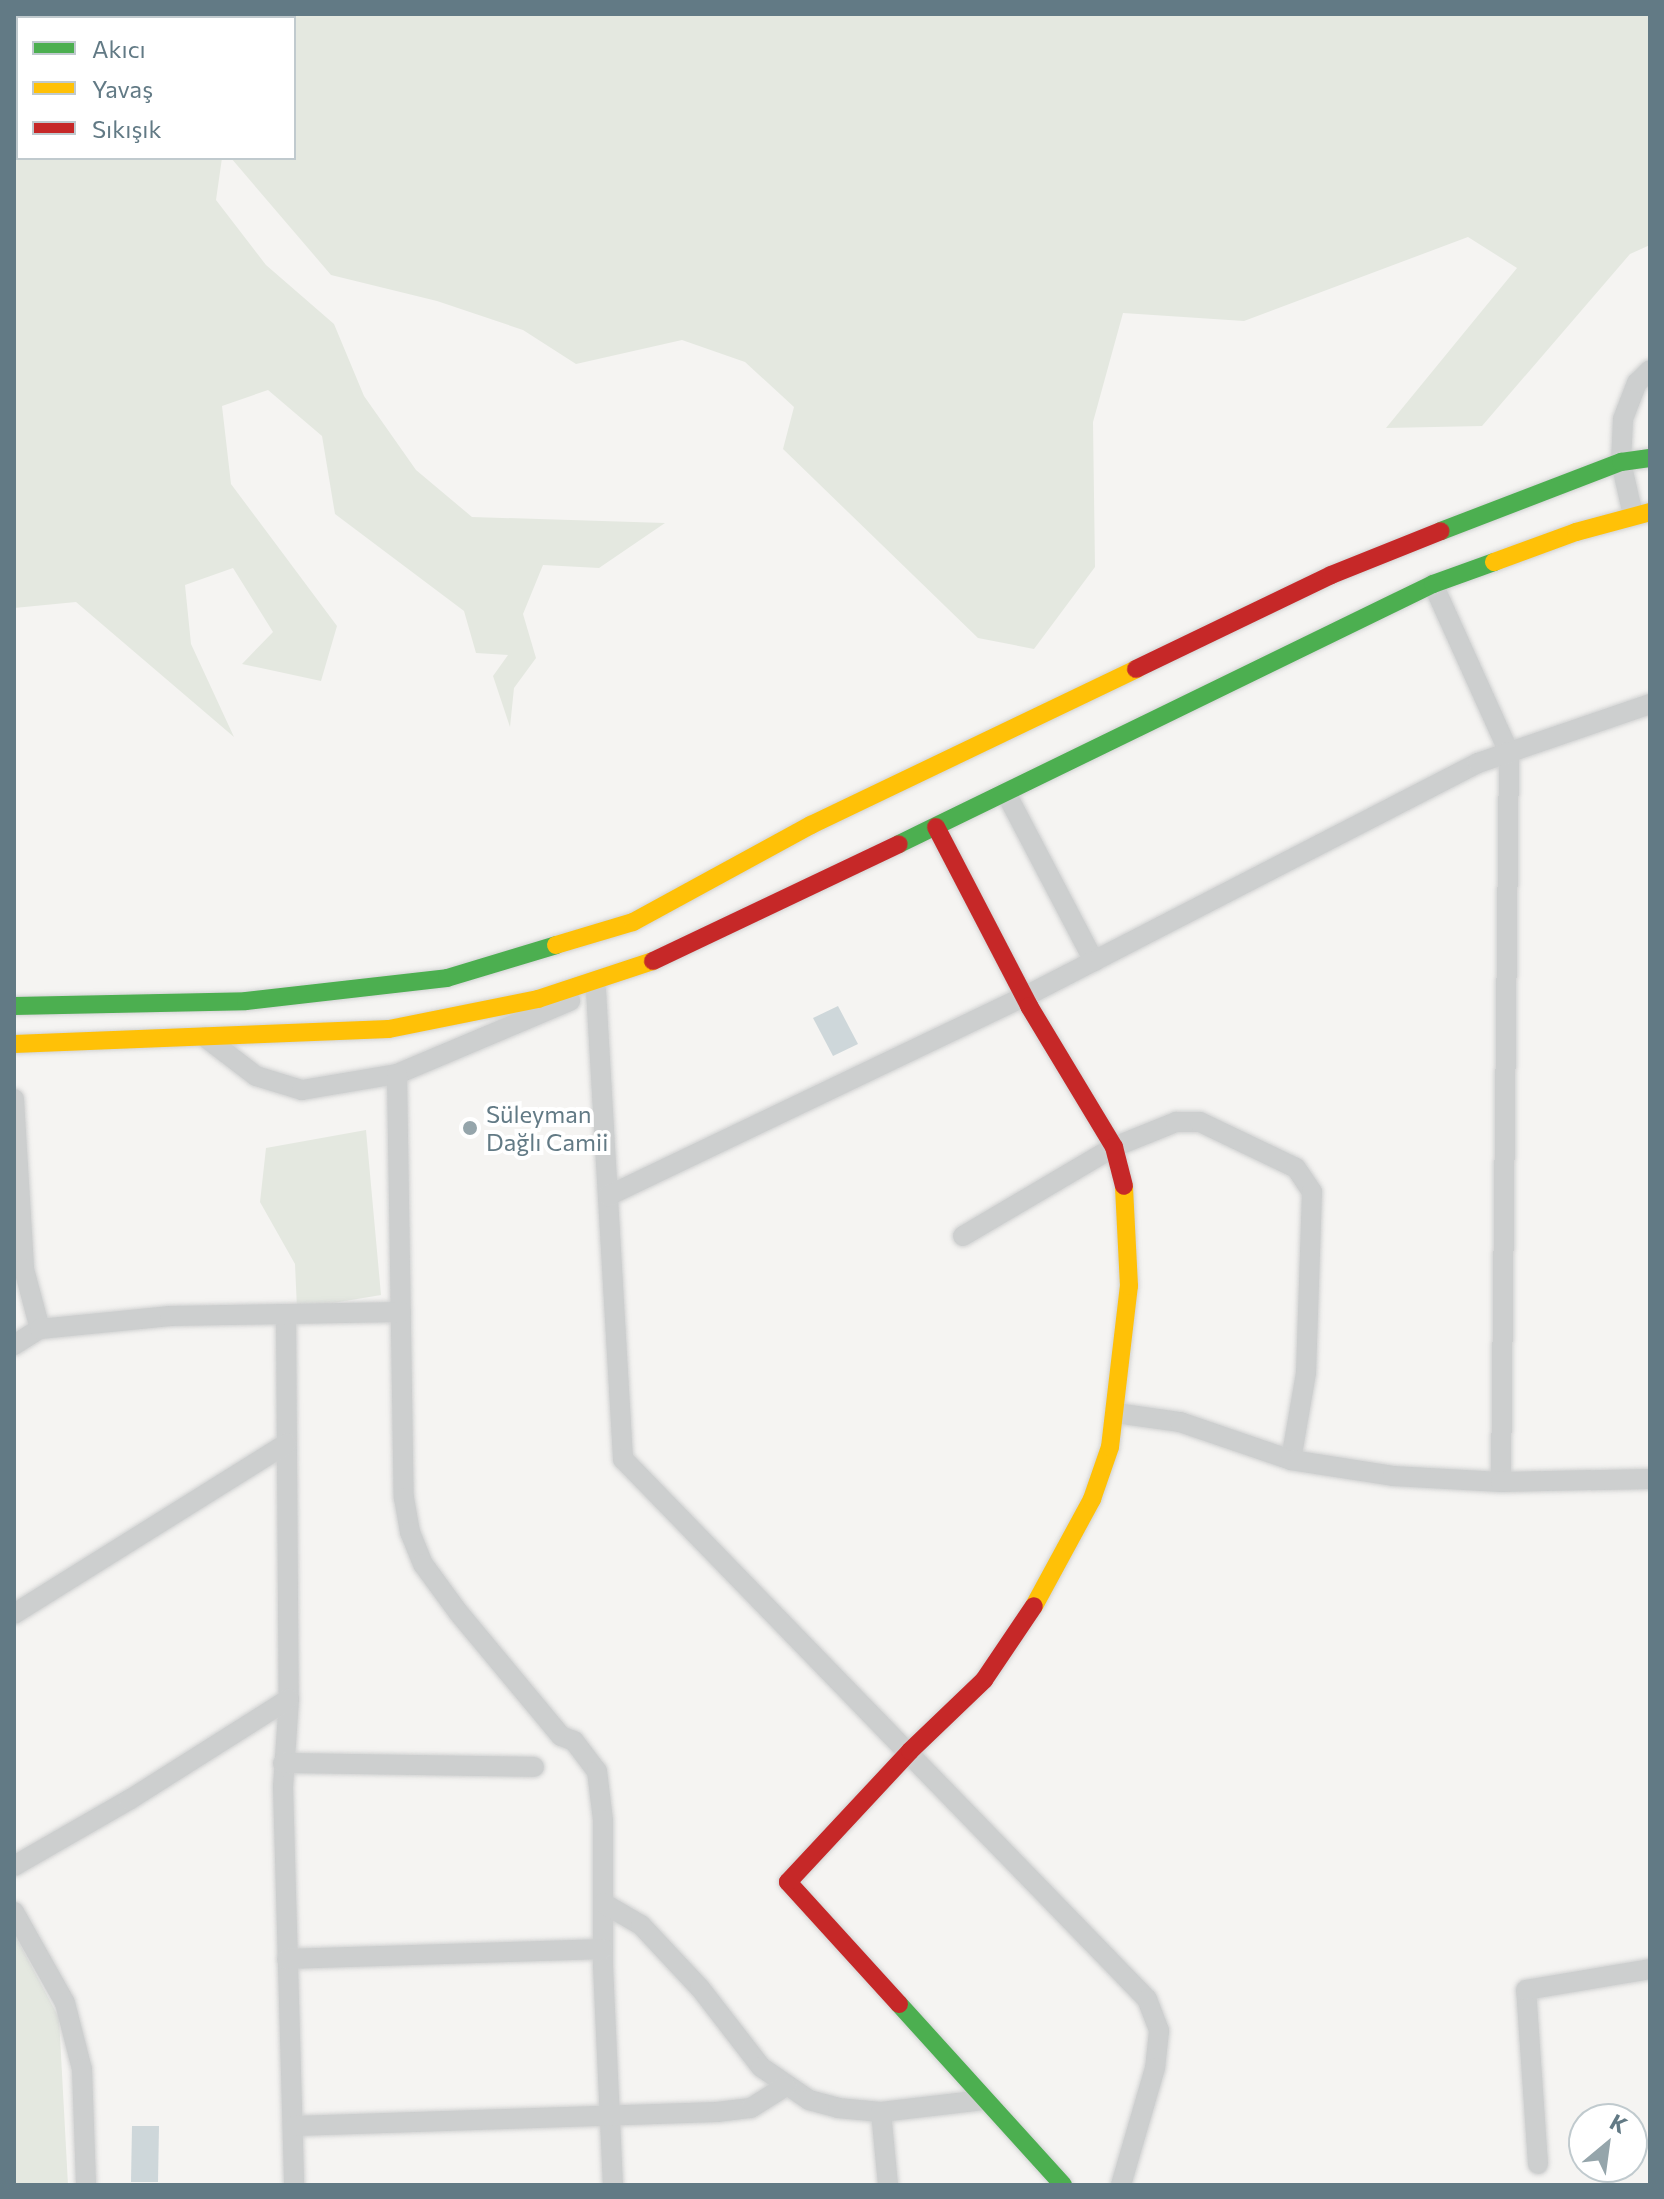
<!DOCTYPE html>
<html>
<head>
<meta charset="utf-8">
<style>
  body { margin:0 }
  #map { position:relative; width:1664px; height:2199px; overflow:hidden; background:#f5f4f2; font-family:Commissioner,sans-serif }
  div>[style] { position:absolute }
  .green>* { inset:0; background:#e4e8e0 }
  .water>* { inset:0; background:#ced7da }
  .roads { filter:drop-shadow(0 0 2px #d1d2d2) drop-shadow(0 0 2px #d1d2d2) }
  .street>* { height:20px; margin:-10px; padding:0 10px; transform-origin:10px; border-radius:10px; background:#cdcfcf }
  .fast>* { height:18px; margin:-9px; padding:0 9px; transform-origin:9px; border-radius:9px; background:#4caf50 }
  .slow>* { height:18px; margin:-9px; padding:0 9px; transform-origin:9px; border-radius:9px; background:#ffc107 }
  .jam>* { height:18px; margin:-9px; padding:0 9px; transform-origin:9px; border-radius:9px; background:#c62828 }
  .dots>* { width:22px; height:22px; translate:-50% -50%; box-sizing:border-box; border:4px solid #fff; border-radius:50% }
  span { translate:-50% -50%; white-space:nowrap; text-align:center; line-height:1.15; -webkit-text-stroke:8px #fff; paint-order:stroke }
  .poi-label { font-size:24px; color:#627a85 }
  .left { translate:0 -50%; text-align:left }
  .frame { position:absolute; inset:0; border:16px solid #627a85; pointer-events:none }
  .legend { position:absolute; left:16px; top:16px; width:280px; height:144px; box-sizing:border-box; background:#fff; border:2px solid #c0cace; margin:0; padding:10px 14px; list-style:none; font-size:24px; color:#627a85 }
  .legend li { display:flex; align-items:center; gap:16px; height:40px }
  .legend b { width:40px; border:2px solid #c0cace }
  .north { position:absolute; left:1568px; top:2103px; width:80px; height:80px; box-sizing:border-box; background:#fff; border:2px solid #c0cace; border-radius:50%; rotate:29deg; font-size:22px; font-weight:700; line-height:32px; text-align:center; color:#627a85 }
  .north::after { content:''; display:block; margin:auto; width:28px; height:36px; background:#95a5ab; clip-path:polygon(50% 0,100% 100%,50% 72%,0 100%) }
</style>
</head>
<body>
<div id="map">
  <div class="green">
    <div style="clip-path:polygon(14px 14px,1650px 14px,1650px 245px,1630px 254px,1482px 426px,1386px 428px,1517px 268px,1468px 237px,1244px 321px,1123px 313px,1093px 422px,1095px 567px,1034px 649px,978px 638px,783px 449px,794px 407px,745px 362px,682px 340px,576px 364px,523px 330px,437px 301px,331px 275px,231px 158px,294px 158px,294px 18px,18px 18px,18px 158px,222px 158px,216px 200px,266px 265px,334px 324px,364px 396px,416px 470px,472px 517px,665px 523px,599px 568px,543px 565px,523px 614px,536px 658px,514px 688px,510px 727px,493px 676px,508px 655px,476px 653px,464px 611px,335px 514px,322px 436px,268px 390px,222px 406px,231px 484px,337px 626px,321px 681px,242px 664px,273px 632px,233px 568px,185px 585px,191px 644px,234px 737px,76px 602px,14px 608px)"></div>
    <div style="clip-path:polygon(366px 1130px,381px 1295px,297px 1309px,295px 1264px,260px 1202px,266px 1148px)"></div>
    <div style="clip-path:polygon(14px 1933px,59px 2018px,68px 2185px,14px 2185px)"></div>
  </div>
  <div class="water">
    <div style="clip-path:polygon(838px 1006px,858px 1044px,833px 1056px,813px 1018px)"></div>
    <div style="clip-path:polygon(132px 2126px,159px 2126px,158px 2182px,131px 2182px)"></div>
  </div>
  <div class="roads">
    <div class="street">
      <div style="left:1633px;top:515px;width:54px;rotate:-102.8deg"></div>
      <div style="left:1621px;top:462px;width:43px;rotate:-87.3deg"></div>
      <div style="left:1623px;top:419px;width:39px;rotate:-69deg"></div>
      <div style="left:1637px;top:383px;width:18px;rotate:-45deg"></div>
      <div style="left:1433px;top:584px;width:184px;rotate:65.7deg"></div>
      <div style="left:1509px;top:752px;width:730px;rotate:90.63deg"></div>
      <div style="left:1006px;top:793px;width:190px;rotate:62.4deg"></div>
      <div style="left:596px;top:990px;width:470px;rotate:86.7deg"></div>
      <div style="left:623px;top:1459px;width:752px;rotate:45.86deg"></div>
      <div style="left:1147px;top:1999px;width:34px;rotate:69deg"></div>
      <div style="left:1159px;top:2031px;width:37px;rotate:96deg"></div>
      <div style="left:1155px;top:2068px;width:122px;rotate:106.2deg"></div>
      <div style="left:205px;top:1037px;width:64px;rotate:37.4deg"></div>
      <div style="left:256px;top:1076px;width:48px;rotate:16.9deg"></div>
      <div style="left:302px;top:1090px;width:96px;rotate:-9.6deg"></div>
      <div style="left:397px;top:1074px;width:188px;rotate:-22.9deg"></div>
      <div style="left:397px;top:1074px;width:424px;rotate:89.1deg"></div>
      <div style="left:404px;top:1498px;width:35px;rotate:80deg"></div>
      <div style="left:410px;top:1532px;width:35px;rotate:68deg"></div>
      <div style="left:423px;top:1564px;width:59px;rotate:53.9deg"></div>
      <div style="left:458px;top:1612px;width:161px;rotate:50.3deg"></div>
      <div style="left:561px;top:1736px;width:14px;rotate:21deg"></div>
      <div style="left:574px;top:1741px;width:38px;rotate:53deg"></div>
      <div style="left:597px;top:1771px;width:49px;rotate:83deg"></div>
      <div style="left:603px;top:1820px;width:146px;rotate:90deg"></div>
      <div style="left:603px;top:1966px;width:219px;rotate:87.4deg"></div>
      <div style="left:14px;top:1099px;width:170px;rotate:86.6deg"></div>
      <div style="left:24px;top:1269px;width:62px;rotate:75.1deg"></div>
      <div style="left:608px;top:1196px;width:461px;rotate:-25.6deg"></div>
      <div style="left:1024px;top:997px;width:511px;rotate:-27.27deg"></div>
      <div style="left:1478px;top:763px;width:182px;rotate:-18.9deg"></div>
      <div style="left:963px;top:1236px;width:175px;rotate:-30.5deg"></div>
      <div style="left:1114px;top:1147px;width:67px;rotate:-22deg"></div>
      <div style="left:1176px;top:1122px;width:24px"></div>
      <div style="left:1200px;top:1122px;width:106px;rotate:25.6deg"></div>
      <div style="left:1296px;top:1168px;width:29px;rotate:56deg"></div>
      <div style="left:1312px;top:1192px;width:181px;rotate:91.9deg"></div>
      <div style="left:1306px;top:1373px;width:88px;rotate:99.8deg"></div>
      <div style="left:286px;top:1314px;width:385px;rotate:89.6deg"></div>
      <div style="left:289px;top:1699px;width:87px;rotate:93.9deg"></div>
      <div style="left:283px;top:1786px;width:399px;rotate:88.4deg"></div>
      <div style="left:14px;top:1345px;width:31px;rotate:-32deg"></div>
      <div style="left:40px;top:1329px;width:131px;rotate:-5.7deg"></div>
      <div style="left:170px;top:1316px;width:231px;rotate:-1deg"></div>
      <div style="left:1116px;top:1413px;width:65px;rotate:8deg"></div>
      <div style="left:1180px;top:1422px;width:117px;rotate:18.9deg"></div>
      <div style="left:1291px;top:1460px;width:103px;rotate:8.9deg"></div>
      <div style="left:1393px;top:1476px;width:108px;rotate:3.2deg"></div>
      <div style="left:1501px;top:1482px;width:149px;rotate:-1.2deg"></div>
      <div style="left:14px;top:1614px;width:321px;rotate:-32deg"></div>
      <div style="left:283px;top:1763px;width:251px;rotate:0.9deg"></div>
      <div style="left:14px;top:1866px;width:133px;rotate:-29.9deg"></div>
      <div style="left:129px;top:1800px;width:189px;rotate:-32.3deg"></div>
      <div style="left:603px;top:1903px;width:44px;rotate:30.1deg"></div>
      <div style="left:641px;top:1925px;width:86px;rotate:46.9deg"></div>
      <div style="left:700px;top:1988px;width:100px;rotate:52.3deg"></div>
      <div style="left:761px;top:2067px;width:58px;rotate:34.5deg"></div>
      <div style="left:809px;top:2100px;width:30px;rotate:15deg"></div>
      <div style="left:838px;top:2108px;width:43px;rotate:5.3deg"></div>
      <div style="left:881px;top:2112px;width:103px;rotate:-6.7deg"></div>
      <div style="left:14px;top:1912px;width:104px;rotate:60.7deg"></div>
      <div style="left:65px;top:2003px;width:68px;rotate:75.6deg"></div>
      <div style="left:82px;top:2069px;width:116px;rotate:88deg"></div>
      <div style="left:287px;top:1959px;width:316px;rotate:-1.8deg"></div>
      <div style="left:881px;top:2112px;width:73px;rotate:84.5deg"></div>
      <div style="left:295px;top:2126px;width:422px;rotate:-1.9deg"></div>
      <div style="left:717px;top:2112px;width:34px;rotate:-7deg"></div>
      <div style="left:751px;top:2108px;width:41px;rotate:-32.2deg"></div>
      <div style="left:1538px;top:2164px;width:174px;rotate:-93.9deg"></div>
      <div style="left:1526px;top:1990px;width:126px;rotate:-9.6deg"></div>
    </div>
    <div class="fast">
      <div style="left:1441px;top:531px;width:193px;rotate:-21deg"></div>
      <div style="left:1621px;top:462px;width:29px;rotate:-8deg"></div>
      <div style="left:899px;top:844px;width:594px;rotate:-25.96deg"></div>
      <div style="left:1433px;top:584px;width:65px;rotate:-19.8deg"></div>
      <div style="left:14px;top:1006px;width:232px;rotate:-1.2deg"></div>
      <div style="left:246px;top:1001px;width:202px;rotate:-6.5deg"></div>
      <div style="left:447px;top:978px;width:114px;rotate:-16.8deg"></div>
      <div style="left:899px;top:2004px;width:244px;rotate:47.8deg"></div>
    </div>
    <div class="slow">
      <div style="left:1494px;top:562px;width:87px;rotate:-20.1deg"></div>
      <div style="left:1576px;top:532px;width:77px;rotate:-15.1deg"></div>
      <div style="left:556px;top:945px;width:80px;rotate:-16.6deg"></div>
      <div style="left:633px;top:922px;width:203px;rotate:-28.6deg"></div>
      <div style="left:811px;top:825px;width:361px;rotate:-25.6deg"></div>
      <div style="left:14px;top:1044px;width:375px;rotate:-2.3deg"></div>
      <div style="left:389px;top:1029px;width:152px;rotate:-11.4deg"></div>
      <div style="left:538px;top:999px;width:121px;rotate:-18.3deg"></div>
      <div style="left:1034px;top:1606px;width:122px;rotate:-61.5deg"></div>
      <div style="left:1092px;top:1499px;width:55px;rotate:-70.9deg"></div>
      <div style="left:1110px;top:1447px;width:162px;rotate:-83.3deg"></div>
      <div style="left:1129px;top:1286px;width:100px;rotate:-92.9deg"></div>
    </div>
    <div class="jam">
      <div style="left:1136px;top:669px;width:216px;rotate:-25.7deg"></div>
      <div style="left:1331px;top:575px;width:118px;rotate:-21.8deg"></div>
      <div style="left:936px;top:827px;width:202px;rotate:62.5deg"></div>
      <div style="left:1029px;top:1006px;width:165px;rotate:58.9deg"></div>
      <div style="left:1114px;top:1147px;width:40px;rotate:75.6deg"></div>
      <div style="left:653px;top:961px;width:272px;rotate:-25.4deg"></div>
      <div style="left:899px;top:2004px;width:165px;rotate:-132.3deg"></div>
      <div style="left:788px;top:1882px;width:179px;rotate:-47deg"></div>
      <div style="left:910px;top:1751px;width:103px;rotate:-43.8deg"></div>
      <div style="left:984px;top:1680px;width:89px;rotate:-56deg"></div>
    </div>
  </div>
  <div class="dots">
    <div style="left:470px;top:1128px;background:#95a5ab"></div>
  </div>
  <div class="poi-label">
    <span class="left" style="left:486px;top:1128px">Süleyman<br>Dağlı Camii</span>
  </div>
  <div class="frame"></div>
  <ul class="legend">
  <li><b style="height:10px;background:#4caf50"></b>Akıcı</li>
  <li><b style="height:10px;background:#ffc107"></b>Yavaş</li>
  <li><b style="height:10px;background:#c62828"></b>Sıkışık</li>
  </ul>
  <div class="north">K</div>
</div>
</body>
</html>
